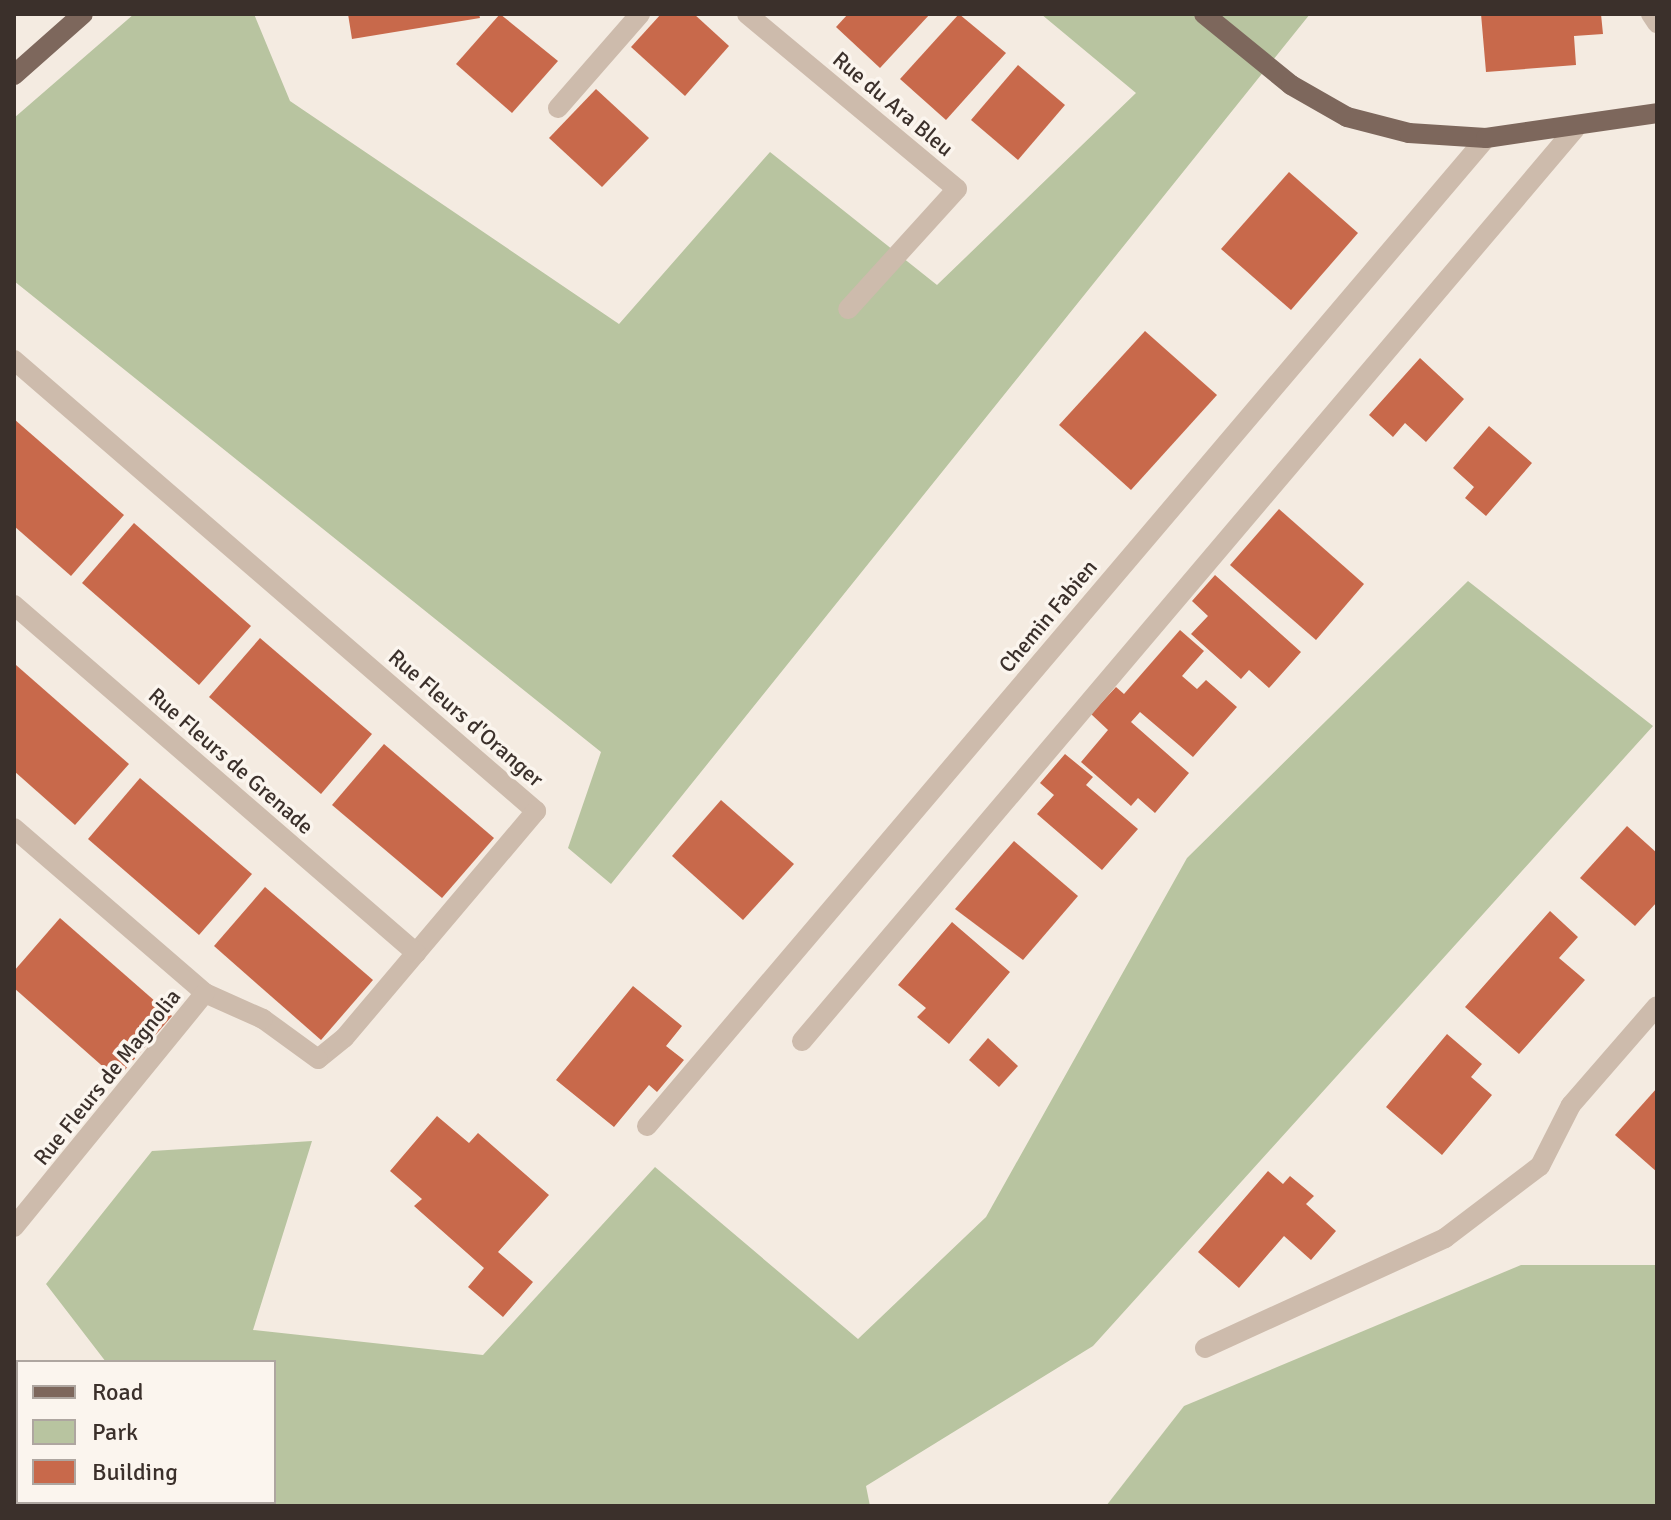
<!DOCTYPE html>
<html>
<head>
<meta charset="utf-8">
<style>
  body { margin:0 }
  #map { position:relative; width:1671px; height:1520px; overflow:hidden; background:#f4ebe1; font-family:Signika,sans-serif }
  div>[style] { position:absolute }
  .green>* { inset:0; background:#b8c4a0 }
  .building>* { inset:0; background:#c8694b }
  .minor>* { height:20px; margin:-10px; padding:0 10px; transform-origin:10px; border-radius:10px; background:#cdbbac }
  .major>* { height:20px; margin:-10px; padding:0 10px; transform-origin:10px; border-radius:10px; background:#7d675c }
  span { translate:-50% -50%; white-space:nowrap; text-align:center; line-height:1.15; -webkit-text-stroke:7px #fbf5ee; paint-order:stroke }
  .street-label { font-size:22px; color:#3b302b }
  .frame { position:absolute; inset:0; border:16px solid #3b302b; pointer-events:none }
  .legend { position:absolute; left:16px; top:1360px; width:260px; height:144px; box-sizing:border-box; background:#fbf5ee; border:2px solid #aea6a0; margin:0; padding:10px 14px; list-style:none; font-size:24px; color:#3b302b }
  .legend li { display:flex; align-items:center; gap:16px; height:40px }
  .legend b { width:40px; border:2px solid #aea6a0 }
</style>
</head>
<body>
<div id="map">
  <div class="green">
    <div style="clip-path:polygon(134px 14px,254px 14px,290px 101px,619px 324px,770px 152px,937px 285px,1136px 93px,1041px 14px,1310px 14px,611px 884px,568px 848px,601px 752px,14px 281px,14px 118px)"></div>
    <div style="clip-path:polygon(1468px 581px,1653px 726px,1093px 1346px,866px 1486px,870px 1506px,65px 1506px,274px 1502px,274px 1362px,106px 1362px,46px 1284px,152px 1151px,312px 1141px,253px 1330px,483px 1355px,655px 1167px,858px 1339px,986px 1217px,1187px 858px)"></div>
    <div style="clip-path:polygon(1521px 1265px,1657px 1265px,1657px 1506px,1106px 1506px,1184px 1406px)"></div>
  </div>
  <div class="building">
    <div style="clip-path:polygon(348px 14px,479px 14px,480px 18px,352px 39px)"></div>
    <div style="clip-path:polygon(500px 14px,558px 61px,512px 113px,456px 64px)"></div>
    <div style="clip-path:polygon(661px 14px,694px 14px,729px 46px,685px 96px,631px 47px)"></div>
    <div style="clip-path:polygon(848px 14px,930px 14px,880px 68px,836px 27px)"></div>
    <div style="clip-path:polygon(959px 14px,1006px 53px,946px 120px,900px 79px)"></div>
    <div style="clip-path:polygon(1481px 14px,1601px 14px,1603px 34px,1574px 36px,1576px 65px,1486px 72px)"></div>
    <div style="clip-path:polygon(1018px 65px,1065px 105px,1018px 160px,971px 120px)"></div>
    <div style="clip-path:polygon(596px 89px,649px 138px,602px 187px,549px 138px)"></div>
    <div style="clip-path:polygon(1289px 172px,1358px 233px,1291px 310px,1221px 249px)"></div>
    <div style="clip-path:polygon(1145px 331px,1217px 395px,1131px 490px,1059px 425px)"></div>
    <div style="clip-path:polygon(1420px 358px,1464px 399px,1426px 442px,1405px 423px,1393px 437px,1369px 415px)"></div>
    <div style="clip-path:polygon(14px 419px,124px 515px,71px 576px,14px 526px)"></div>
    <div style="clip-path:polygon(1489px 426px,1532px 463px,1486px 516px,1465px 498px,1474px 487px,1453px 468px)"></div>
    <div style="clip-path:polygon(1279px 509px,1364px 584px,1316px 640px,1230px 565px)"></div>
    <div style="clip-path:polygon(134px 523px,251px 626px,199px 685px,82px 583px)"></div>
    <div style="clip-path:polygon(1215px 575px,1301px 652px,1269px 688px,1249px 670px,1241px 679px,1191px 634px,1208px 616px,1192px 601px)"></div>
    <div style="clip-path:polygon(1180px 630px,1204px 651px,1182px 676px,1197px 689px,1206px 680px,1237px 707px,1193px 757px,1140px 712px,1131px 722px,1189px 773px,1155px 813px,1138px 798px,1131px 806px,1081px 762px,1108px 730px,1091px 714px,1116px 687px,1124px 694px)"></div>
    <div style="clip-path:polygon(260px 638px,372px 734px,321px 794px,209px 697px)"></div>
    <div style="clip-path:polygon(16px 665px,129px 764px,75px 825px,14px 771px)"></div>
    <div style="clip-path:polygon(384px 744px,494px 838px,442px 898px,332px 805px)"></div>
    <div style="clip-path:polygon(1065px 754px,1093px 777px,1086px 785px,1138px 829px,1102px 870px,1037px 814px,1054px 795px,1040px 783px)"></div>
    <div style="clip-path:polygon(140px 778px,252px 874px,199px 935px,88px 839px)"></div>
    <div style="clip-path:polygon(721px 800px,794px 864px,743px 920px,672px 856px)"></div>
    <div style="clip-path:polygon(1627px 826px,1657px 853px,1657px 902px,1635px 926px,1580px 878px)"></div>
    <div style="clip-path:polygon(1014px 841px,1078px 896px,1023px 960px,955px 909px)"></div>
    <div style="clip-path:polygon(265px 887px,373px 980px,321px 1040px,214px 946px)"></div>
    <div style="clip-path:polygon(1550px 911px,1578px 937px,1559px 958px,1585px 980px,1519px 1054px,1465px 1007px)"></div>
    <div style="clip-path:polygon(60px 918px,172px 1016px,117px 1079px,14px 988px,14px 971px)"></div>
    <div style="clip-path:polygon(952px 922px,1010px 972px,949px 1044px,917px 1017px,926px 1008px,898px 985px)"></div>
    <div style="clip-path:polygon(633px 986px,682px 1026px,666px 1046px,684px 1060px,657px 1092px,649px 1085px,614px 1127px,556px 1080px)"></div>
    <div style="clip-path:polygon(1447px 1034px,1482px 1064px,1471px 1077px,1492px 1095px,1442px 1155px,1386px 1107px)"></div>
    <div style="clip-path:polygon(988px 1038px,1018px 1066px,999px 1087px,969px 1060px)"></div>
    <div style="clip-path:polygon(1657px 1088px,1657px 1172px,1615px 1135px)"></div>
    <div style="clip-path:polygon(437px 1116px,469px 1143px,478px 1133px,549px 1195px,498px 1252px,533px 1282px,503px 1317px,468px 1287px,484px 1268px,414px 1206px,422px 1199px,390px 1171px)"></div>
    <div style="clip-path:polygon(1268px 1171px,1283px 1184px,1290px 1176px,1314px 1196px,1306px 1204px,1336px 1231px,1311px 1260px,1284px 1236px,1239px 1288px,1198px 1252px)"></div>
    <div style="clip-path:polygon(14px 1385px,18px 1389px,14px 1455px)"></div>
  </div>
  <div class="minor">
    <div style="left:747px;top:14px;width:273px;rotate:39.8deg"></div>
    <div style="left:957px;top:189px;width:162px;rotate:132.2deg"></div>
    <div style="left:1651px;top:14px;width:11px;rotate:56deg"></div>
    <div style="left:558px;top:108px;width:125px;rotate:-48.9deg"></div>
    <div style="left:14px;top:360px;width:690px;rotate:40.83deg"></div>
    <div style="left:536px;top:811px;width:297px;rotate:130.2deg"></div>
    <div style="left:344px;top:1038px;width:33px;rotate:141deg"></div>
    <div style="left:318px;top:1059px;width:68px;rotate:-144deg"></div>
    <div style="left:263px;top:1019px;width:64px;rotate:-155.9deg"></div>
    <div style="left:205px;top:993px;width:252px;rotate:-139.2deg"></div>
    <div style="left:14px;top:605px;width:532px;rotate:40.88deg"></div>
    <div style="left:802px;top:1041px;width:1196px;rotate:-49.72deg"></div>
    <div style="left:647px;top:1126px;width:1296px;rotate:-49.66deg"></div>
    <div style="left:14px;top:1227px;width:302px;rotate:-50.8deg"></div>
    <div style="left:1205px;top:1348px;width:264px;rotate:-24.6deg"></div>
    <div style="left:1445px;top:1238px;width:119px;rotate:-37.2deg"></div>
    <div style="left:1540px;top:1166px;width:68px;rotate:-63.1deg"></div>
    <div style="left:1571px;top:1105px;width:131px;rotate:-49deg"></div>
  </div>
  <div class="major">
    <div style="left:1204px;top:14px;width:112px;rotate:39.2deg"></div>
    <div style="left:1291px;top:85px;width:64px;rotate:29.7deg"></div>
    <div style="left:1347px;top:117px;width:64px;rotate:14.5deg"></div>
    <div style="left:1409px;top:133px;width:77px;rotate:3.7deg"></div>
    <div style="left:1486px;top:138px;width:173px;rotate:-8.3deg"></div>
    <div style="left:14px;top:75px;width:92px;rotate:-41.5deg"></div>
  </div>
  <div class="street-label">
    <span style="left:893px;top:104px;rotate:40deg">Rue du Ara Bleu</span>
    <span style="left:1048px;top:616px;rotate:-50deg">Chemin Fabien</span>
    <span style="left:466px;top:718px;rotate:41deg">Rue Fleurs d'Oranger</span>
    <span style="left:231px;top:761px;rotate:41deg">Rue Fleurs de Grenade</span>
    <span style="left:107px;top:1077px;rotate:-51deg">Rue Fleurs de Magnolia</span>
  </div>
  <div class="frame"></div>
  <ul class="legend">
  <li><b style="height:10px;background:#7d675c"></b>Road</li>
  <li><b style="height:22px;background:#b8c4a0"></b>Park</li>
  <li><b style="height:22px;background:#c8694b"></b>Building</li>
  </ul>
</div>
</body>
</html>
